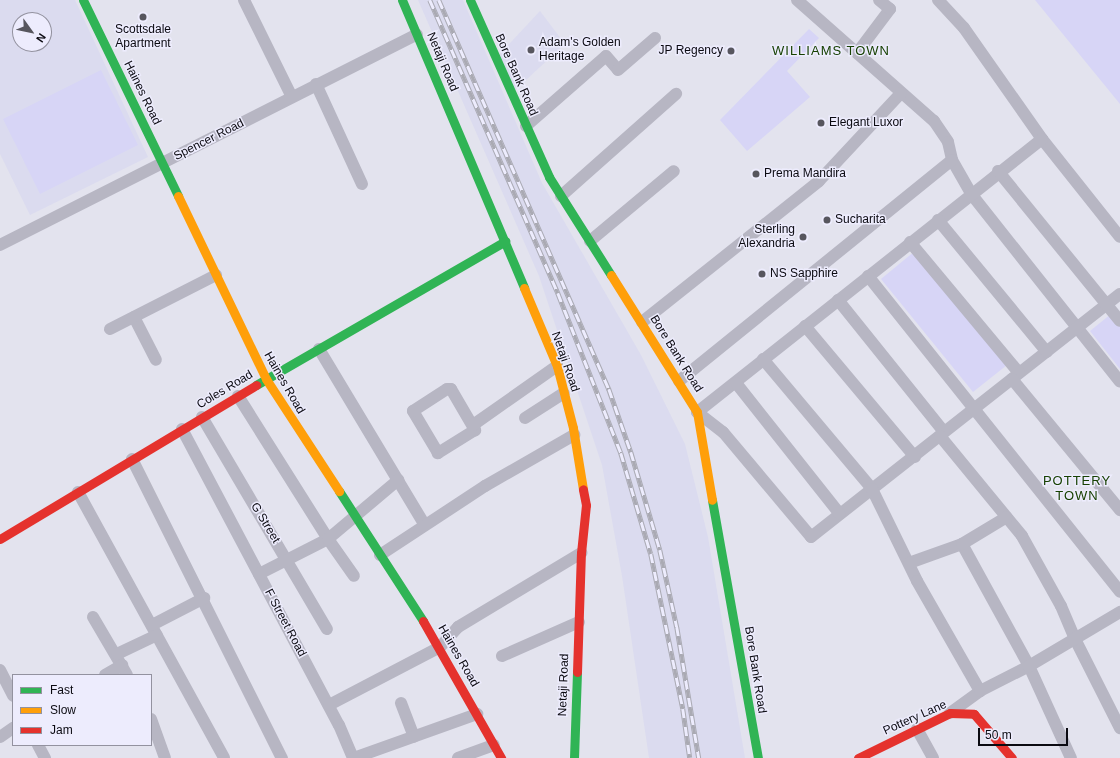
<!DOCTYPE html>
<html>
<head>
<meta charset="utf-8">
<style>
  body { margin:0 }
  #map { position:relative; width:1120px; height:758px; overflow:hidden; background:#e3e3ee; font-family:Arial,sans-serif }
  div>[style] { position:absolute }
  .built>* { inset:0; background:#dbdbef }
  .green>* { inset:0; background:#d7d5f6 }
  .street>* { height:12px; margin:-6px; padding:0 6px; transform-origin:6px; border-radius:6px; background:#b7b6c3 }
  .fast>* { height:9px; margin:-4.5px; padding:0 4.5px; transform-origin:4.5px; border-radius:4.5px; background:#30b455 }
  .slow>* { height:9px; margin:-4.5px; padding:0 4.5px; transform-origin:4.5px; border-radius:4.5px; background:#ff9f0a }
  .jam>* { height:9px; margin:-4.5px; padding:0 4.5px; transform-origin:4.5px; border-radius:4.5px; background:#e5322d }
  .rail>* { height:4.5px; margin-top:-2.25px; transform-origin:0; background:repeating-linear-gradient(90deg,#edecfd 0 9px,#aaaab3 0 18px); box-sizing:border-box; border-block:1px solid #aaaab3 }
  .dots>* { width:11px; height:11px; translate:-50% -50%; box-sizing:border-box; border:2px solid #edecfd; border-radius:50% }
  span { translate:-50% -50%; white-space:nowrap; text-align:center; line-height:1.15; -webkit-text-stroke:3px #edecfd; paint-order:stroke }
  .poi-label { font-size:12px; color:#0b0a11 }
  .left { translate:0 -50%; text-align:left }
  .right { translate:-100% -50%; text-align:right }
  .street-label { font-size:12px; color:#0b0a11 }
  .neighbourhood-label { font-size:13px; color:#174102; letter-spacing:1px }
  .legend { position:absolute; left:12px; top:674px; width:140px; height:72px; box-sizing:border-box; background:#edecfd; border:1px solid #93929f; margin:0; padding:5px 7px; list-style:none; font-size:12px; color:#0b0a11 }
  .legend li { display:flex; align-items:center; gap:8px; height:20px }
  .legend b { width:20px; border:1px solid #93929f }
  .north { position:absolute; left:12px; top:12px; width:40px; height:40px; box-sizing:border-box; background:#edecfd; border:1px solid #93929f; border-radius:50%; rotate:123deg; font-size:11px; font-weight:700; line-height:16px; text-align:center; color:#0b0a11 }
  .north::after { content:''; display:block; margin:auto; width:14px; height:18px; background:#57565e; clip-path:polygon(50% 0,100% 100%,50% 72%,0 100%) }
  .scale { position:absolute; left:978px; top:728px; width:90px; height:18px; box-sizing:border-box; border:2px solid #0b0a11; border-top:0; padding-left:5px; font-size:12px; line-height:14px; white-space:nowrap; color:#0b0a11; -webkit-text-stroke:3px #edecfd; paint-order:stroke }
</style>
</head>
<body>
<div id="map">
  <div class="built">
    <div style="clip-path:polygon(evenodd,0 0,75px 0,148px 157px,30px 215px,0 154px,0 0,20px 20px,44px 20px,44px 44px,20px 44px,20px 20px)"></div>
    <div style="clip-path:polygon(418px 0,463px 0,542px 183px,641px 355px,685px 444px,708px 537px,745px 758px,649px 758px,622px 576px,602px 465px,539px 276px)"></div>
    <div style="clip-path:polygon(540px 11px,565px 44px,514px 91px,498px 56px)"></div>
  </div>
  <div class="green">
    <div style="clip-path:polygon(1035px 0,1120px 0,1120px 104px)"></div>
    <div style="clip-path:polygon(809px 29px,819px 38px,787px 71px,810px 97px,747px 151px,720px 120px)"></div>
    <div style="clip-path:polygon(101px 70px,138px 145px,40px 194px,3px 119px)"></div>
    <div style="clip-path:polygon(915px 251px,1007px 365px,973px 392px,881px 279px)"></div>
    <div style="clip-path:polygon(1111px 314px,1120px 325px,1120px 369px,1090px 331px)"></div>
  </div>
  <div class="street">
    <div style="left:244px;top:0;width:108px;rotate:63.7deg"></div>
    <div style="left:797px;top:0;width:183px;rotate:41.5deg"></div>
    <div style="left:934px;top:121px;width:25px;rotate:56deg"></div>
    <div style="left:948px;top:142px;width:18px;rotate:77deg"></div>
    <div style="left:952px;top:160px;width:40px;rotate:60.3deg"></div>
    <div style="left:972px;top:195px;width:238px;rotate:51.6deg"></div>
    <div style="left:938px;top:0;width:38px;rotate:47deg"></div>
    <div style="left:964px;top:28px;width:136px;rotate:54.9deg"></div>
    <div style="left:1042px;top:139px;width:125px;rotate:51.5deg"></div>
    <div style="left:857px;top:53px;width:55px;rotate:-53.1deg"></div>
    <div style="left:890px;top:9px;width:14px;rotate:-141deg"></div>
    <div style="left:316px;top:84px;width:110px;rotate:65.3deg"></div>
    <div style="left:526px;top:126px;width:106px;rotate:-41.2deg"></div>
    <div style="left:606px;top:56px;width:18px;rotate:49deg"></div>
    <div style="left:618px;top:70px;width:49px;rotate:-40.9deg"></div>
    <div style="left:1042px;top:139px;width:440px;rotate:141.6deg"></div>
    <div style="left:697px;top:412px;width:33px;rotate:38deg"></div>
    <div style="left:723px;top:432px;width:137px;rotate:50deg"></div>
    <div style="left:811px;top:537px;width:393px;rotate:-38.2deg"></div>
    <div style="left:998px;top:171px;width:193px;rotate:50.9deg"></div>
    <div style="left:561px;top:196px;width:154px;rotate:-41.6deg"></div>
    <div style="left:938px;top:220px;width:171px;rotate:50.5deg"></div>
    <div style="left:590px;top:241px;width:109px;rotate:-39.8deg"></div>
    <div style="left:910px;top:242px;width:170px;rotate:50.2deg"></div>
    <div style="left:0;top:245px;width:467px;rotate:-26.8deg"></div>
    <div style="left:868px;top:276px;width:404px;rotate:51.4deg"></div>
    <div style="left:838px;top:300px;width:169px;rotate:51.2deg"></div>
    <div style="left:134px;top:317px;width:48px;rotate:62.9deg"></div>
    <div style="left:642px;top:322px;width:226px;rotate:-38.5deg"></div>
    <div style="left:819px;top:181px;width:120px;rotate:-47deg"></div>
    <div style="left:805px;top:326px;width:171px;rotate:50deg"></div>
    <div style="left:110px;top:329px;width:119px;rotate:-27deg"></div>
    <div style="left:319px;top:349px;width:204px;rotate:59deg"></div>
    <div style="left:763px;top:359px;width:170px;rotate:50deg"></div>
    <div style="left:872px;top:489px;width:102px;rotate:63.9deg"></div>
    <div style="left:917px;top:581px;width:127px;rotate:60.2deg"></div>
    <div style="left:1012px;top:379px;width:170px;rotate:50.5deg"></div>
    <div style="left:679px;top:381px;width:351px;rotate:-39deg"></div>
    <div style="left:736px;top:383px;width:167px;rotate:51.6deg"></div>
    <div style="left:447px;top:389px;width:4px"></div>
    <div style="left:451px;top:389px;width:48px;rotate:59.7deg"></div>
    <div style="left:475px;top:430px;width:44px;rotate:148.1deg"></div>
    <div style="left:438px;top:453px;width:49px;rotate:-120.8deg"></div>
    <div style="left:413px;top:411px;width:40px;rotate:-32.9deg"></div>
    <div style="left:238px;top:396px;width:169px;rotate:57.8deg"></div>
    <div style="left:328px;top:539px;width:45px;rotate:54.9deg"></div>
    <div style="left:202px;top:417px;width:246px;rotate:59.5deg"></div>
    <div style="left:525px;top:418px;width:46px;rotate:-32.7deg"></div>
    <div style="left:473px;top:425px;width:103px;rotate:-35.1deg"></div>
    <div style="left:182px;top:429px;width:335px;rotate:62.1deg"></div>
    <div style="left:339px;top:725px;width:36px;rotate:67deg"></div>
    <div style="left:940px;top:436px;width:129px;rotate:50.6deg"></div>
    <div style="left:1022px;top:536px;width:80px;rotate:60.9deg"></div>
    <div style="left:1061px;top:606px;width:36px;rotate:67deg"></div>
    <div style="left:1075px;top:639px;width:100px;rotate:63.2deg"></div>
    <div style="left:132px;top:459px;width:335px;rotate:63.4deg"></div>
    <div style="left:78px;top:492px;width:303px;rotate:61.2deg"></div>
    <div style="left:962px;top:544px;width:139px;rotate:61.2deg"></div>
    <div style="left:1029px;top:666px;width:101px;rotate:65.5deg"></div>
    <div style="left:380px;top:555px;width:126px;rotate:-33.3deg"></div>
    <div style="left:485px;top:486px;width:103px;rotate:-29.8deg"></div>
    <div style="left:909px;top:563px;width:56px;rotate:-19.7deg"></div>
    <div style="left:962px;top:544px;width:52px;rotate:-31deg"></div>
    <div style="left:259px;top:574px;width:77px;rotate:-26.9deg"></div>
    <div style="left:328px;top:539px;width:92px;rotate:-40.1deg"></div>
    <div style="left:93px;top:617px;width:67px;rotate:59.6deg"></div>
    <div style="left:152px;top:625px;width:59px;rotate:-27.4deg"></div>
    <div style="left:117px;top:654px;width:44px;rotate:-25.4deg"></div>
    <div style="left:502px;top:656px;width:84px;rotate:-23.8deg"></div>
    <div style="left:0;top:670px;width:29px;rotate:63deg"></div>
    <div style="left:105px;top:675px;width:20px;rotate:-30deg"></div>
    <div style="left:401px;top:703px;width:36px;rotate:69deg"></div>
    <div style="left:329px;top:705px;width:125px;rotate:-27.6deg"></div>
    <div style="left:440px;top:647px;width:27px;rotate:-48deg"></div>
    <div style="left:458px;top:627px;width:144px;rotate:-31deg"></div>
    <div style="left:950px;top:713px;width:37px;rotate:-36deg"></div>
    <div style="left:980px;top:691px;width:55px;rotate:-27deg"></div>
    <div style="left:1029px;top:666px;width:106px;rotate:-30.7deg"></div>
    <div style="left:151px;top:719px;width:41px;rotate:70.3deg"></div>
    <div style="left:917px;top:729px;width:33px;rotate:61deg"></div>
    <div style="left:0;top:737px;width:16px;rotate:-35deg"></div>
    <div style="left:38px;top:745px;width:15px;rotate:62deg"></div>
    <div style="left:354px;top:758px;width:131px;rotate:-19.7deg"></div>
    <div style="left:458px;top:758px;width:38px;rotate:-20deg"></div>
  </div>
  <div class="fast">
    <div style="left:83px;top:0;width:218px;rotate:64.1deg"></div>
    <div style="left:402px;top:0;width:313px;rotate:67deg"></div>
    <div style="left:470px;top:0;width:194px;rotate:65.9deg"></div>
    <div style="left:549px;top:177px;width:116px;rotate:57.7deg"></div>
    <div style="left:256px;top:385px;width:288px;rotate:-30deg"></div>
    <div style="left:339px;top:491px;width:155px;rotate:57.1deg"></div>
    <div style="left:712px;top:500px;width:262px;rotate:79.9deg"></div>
    <div style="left:574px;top:758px;width:86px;rotate:-88deg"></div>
  </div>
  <div class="slow">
    <div style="left:178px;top:196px;width:203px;rotate:64.3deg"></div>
    <div style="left:266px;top:379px;width:134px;rotate:56.9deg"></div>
    <div style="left:611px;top:275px;width:162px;rotate:57.9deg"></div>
    <div style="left:697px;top:412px;width:89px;rotate:80.3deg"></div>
    <div style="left:524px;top:288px;width:85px;rotate:67.1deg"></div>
    <div style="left:557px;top:366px;width:64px;rotate:75.5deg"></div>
    <div style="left:573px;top:428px;width:62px;rotate:80.7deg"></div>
  </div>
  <div class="jam">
    <div style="left:0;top:539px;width:299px;rotate:-31deg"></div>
    <div style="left:423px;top:621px;width:158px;rotate:60.3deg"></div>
    <div style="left:577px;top:672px;width:119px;rotate:-88.1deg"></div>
    <div style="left:581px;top:553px;width:48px;rotate:-84.1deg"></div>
    <div style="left:586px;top:505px;width:16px;rotate:-101deg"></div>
    <div style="left:858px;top:758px;width:102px;rotate:-26.1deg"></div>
    <div style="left:950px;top:713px;width:24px;rotate:2deg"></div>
    <div style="left:974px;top:714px;width:58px;rotate:49.2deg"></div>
  </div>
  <div class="rail">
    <div style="left:430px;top:0;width:320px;rotate:66.4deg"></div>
    <div style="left:558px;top:293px;width:172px;rotate:68.5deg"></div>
    <div style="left:621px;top:453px;width:105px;rotate:73.5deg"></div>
    <div style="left:651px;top:554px;width:158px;rotate:78.3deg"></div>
    <div style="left:683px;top:709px;width:49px;rotate:81.9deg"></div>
    <div style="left:439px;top:0;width:425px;rotate:66.4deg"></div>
    <div style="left:609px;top:389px;width:67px;rotate:70.8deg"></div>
    <div style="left:631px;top:452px;width:102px;rotate:73.5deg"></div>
    <div style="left:660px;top:550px;width:79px;rotate:77.6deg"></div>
    <div style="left:677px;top:627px;width:133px;rotate:80.5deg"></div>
  </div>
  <div class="dots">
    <div style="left:143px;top:17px;background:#57565e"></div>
    <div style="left:531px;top:50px;background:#57565e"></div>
    <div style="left:731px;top:51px;background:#57565e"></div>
    <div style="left:821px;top:123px;background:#57565e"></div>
    <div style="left:756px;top:174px;background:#57565e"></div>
    <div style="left:827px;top:220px;background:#57565e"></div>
    <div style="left:803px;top:237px;background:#57565e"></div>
    <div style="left:762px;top:274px;background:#57565e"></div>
  </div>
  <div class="poi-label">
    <span style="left:143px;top:37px">Scottsdale<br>Apartment</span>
    <span class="left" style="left:539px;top:50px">Adam's Golden<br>Heritage</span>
    <span class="right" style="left:723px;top:51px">JP Regency</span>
    <span class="left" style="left:829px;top:123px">Elegant Luxor</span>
    <span class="left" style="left:764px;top:174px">Prema Mandira</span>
    <span class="left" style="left:835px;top:220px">Sucharita</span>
    <span class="right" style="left:795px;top:237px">Sterling<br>Alexandria</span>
    <span class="left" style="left:770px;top:274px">NS Sapphire</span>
  </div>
  <div class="street-label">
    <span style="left:442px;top:62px;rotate:67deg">Netaji Road</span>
    <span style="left:516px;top:75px;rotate:66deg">Bore Bank Road</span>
    <span style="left:142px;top:93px;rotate:64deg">Haines Road</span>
    <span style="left:209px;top:140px;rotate:-27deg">Spencer Road</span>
    <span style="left:676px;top:354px;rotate:58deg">Bore Bank Road</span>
    <span style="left:565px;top:362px;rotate:71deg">Netaji Road</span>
    <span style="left:284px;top:383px;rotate:60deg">Haines Road</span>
    <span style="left:225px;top:390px;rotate:-31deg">Coles Road</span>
    <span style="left:265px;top:523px;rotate:59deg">G Street</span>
    <span style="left:285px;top:623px;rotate:62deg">F Street Road</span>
    <span style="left:458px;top:656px;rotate:60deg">Haines Road</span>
    <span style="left:755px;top:670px;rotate:81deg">Bore Bank Road</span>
    <span style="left:564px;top:685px;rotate:-88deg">Netaji Road</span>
    <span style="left:915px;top:718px;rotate:-24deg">Pottery Lane</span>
  </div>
  <div class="neighbourhood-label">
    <span style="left:831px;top:51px">WILLIAMS TOWN</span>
    <span style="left:1077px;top:489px">POTTERY<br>TOWN</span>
  </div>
  <ul class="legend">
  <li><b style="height:5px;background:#30b455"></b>Fast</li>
  <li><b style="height:5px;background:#ff9f0a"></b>Slow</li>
  <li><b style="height:5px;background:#e5322d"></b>Jam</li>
  </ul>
  <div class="north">N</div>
  <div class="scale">50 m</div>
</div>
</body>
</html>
